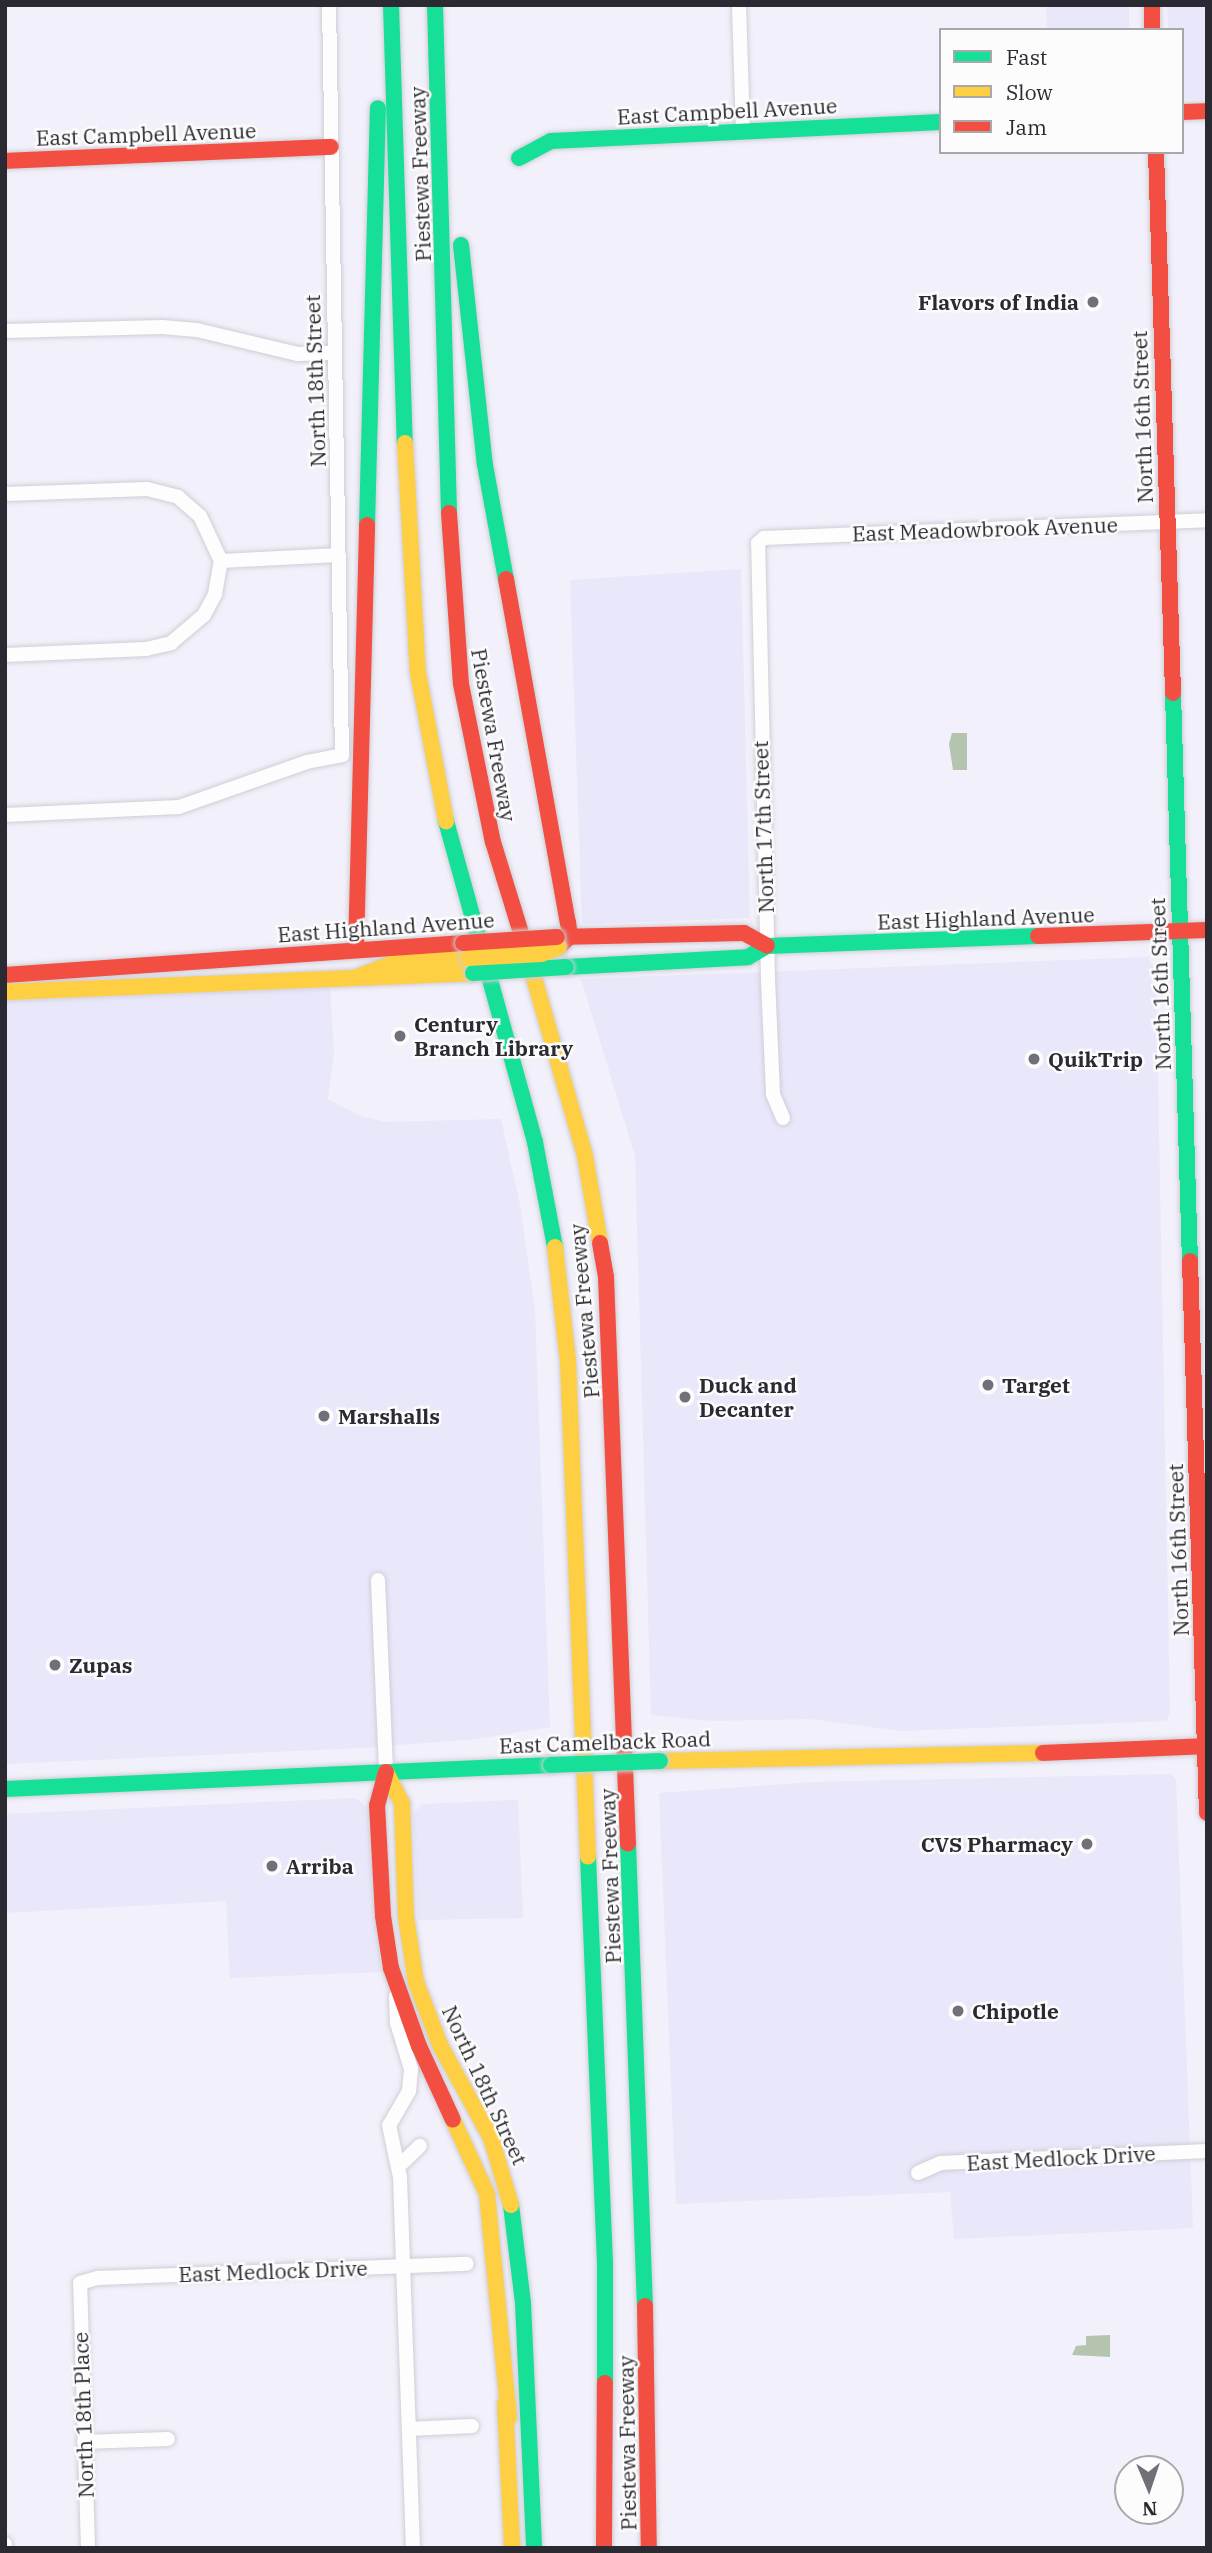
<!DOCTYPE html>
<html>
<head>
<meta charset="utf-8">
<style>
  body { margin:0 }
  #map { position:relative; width:1212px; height:2553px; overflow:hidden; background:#f2f0fa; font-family:"IBM Plex Serif",serif }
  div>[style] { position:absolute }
  .built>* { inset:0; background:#e9e7fa }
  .water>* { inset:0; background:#b4c4af }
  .roads { filter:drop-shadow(0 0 2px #cfced6) drop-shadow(0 0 2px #cfced6) }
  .street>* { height:14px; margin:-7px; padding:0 7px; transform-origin:7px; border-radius:7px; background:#fdfdfe }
  .fast>* { height:16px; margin:-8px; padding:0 8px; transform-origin:8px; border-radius:8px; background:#16e098 }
  .slow>* { height:16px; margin:-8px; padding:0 8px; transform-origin:8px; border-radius:8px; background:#ffcf43 }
  .jam>* { height:16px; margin:-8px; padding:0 8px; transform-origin:8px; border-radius:8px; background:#f24e42 }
  .bridges { filter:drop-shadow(0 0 2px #cfced6) drop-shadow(0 0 2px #cfced6) }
  .fast-bridge>* { height:16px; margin:-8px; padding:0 8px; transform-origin:8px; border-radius:8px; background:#16e098 }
  .slow-bridge>* { height:16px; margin:-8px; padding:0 8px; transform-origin:8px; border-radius:8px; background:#ffcf43 }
  .jam-bridge>* { height:16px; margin:-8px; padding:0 8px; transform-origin:8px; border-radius:8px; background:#f24e42 }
  .dots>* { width:19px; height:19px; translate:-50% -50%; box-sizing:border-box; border:4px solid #fcfcfc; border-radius:50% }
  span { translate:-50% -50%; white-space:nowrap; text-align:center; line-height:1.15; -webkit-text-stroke:5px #fcfcfc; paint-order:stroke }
  .street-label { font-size:21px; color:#2b2a32 }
  .poi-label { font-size:21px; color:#2b2a32; font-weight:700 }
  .right { translate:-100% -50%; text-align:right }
  .left { translate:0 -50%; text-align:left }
  .frame { position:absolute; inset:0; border:7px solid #2b2a32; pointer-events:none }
  .legend { position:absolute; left:939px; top:28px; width:245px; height:126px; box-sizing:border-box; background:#fcfcfc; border:2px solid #a8a8ab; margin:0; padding:9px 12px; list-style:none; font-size:21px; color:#2b2a32 }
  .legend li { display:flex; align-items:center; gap:14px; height:35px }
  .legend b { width:35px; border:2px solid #a8a8ab }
  .north { position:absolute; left:1114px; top:2455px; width:70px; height:70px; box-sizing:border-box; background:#fcfcfc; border:2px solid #a8a8ab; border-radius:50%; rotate:178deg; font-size:19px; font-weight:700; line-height:28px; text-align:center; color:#2b2a32 }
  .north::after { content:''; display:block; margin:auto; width:24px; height:32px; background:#716f78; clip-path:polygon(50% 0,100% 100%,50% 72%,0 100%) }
</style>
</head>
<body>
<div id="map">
  <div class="built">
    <div style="clip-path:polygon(1046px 5px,1129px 5px,1129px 30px,1047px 30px)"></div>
    <div style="clip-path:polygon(1167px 5px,1207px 5px,1207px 99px,1182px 99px,1182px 30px,1168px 30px)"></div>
    <div style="clip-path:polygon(741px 569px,750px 918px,582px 924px,570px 580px)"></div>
    <div style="clip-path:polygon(1148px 957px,1156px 973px,1170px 1714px,1166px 1721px,901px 1731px,810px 1719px,709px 1721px,651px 1715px,635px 1156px,581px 979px)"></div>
    <div style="clip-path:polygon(330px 988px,334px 1052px,328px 1099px,360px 1116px,385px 1122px,501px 1119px,520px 1205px,535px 1311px,550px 1727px,477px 1739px,362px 1748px,5px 1764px,5px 1001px)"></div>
    <div style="clip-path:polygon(1171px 1774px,1176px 1779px,1193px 2228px,954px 2239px,950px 2192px,676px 2204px,659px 1793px,813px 1782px)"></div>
    <div style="clip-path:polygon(355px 1798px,368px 1808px,382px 1972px,230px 1978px,226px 1901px,5px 1913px,5px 1814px)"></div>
    <div style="clip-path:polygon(518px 1800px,523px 1918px,418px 1920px,413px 1814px,422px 1804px)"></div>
  </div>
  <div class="water">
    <div style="clip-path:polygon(952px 733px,967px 733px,967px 770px,953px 770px,949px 744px)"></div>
    <div style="clip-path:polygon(1110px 2335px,1110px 2357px,1072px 2355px,1076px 2346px,1086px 2345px,1086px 2336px)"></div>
  </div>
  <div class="roads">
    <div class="street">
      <div style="left:739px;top:5px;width:125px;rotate:88.2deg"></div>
      <div style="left:5px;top:331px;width:157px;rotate:-1.5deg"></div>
      <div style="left:162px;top:327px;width:35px;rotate:5deg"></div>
      <div style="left:197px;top:330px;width:104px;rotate:13.4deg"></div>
      <div style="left:298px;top:354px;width:37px;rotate:-2deg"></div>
      <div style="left:5px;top:494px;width:142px;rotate:-2deg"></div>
      <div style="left:147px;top:489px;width:32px;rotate:14deg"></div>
      <div style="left:178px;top:497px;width:29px;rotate:41deg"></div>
      <div style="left:200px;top:516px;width:50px;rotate:65deg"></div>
      <div style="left:221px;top:561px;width:118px;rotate:-2.9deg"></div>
      <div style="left:5px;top:655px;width:141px;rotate:-2.4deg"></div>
      <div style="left:146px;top:649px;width:26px;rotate:-13deg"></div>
      <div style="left:171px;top:643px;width:43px;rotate:-40.3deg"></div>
      <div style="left:204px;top:615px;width:24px;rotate:-62deg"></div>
      <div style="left:215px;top:594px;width:34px;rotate:-80deg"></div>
      <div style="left:5px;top:815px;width:174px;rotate:-2.6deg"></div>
      <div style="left:179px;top:807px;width:136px;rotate:-19.4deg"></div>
      <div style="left:307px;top:762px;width:36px;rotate:-11deg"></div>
      <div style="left:342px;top:755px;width:750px;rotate:-90.99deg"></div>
      <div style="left:783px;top:1118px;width:26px;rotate:-113deg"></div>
      <div style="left:773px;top:1094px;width:116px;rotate:-92.5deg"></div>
      <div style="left:768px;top:978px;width:435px;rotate:-91.3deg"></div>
      <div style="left:758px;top:543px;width:8px;rotate:-40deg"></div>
      <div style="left:764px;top:538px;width:443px;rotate:-2.3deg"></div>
      <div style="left:378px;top:1580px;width:192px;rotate:87.6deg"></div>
      <div style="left:396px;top:1996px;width:27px;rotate:88deg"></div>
      <div style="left:397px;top:2023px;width:48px;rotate:73.1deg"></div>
      <div style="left:411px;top:2069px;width:22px;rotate:95deg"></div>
      <div style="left:409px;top:2091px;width:39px;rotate:120deg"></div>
      <div style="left:389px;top:2125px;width:53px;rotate:78.1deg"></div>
      <div style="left:400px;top:2177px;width:371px;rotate:88deg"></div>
      <div style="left:399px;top:2166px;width:29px;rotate:-44deg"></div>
      <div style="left:918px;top:2173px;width:24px;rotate:-24deg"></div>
      <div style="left:940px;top:2163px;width:267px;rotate:-2.6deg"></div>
      <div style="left:409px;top:2429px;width:63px;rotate:-2.7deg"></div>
      <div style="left:84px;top:2442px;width:84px;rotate:-2deg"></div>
      <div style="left:5px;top:2544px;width:4px;rotate:90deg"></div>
      <div style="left:88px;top:2548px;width:265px;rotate:-91.7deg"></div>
      <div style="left:80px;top:2283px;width:19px;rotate:-16deg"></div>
      <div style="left:98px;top:2278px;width:369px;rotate:-2.2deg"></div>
    </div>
    <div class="fast">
      <div style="left:391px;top:5px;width:438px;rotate:88.2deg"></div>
      <div style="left:435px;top:5px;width:508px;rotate:88.42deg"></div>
      <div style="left:519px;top:158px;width:36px;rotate:-28deg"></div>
      <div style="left:551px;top:141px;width:390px;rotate:-2.8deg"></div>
      <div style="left:461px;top:245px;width:221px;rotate:83.8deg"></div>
      <div style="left:485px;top:465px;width:116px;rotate:79.6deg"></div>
      <div style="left:367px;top:525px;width:417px;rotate:-88.5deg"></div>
      <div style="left:1173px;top:693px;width:568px;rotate:88.29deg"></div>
      <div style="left:446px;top:821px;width:333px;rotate:74.5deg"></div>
      <div style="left:535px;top:1142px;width:107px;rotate:79.2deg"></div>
      <div style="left:566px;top:967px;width:182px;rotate:-3.1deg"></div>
      <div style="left:748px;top:957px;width:22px;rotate:-30deg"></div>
      <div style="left:767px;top:946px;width:271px;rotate:-2.1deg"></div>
      <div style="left:5px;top:1789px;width:547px;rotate:-2.52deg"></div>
      <div style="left:628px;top:1844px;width:462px;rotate:87.9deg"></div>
      <div style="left:588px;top:1857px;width:404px;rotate:87.6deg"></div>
      <div style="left:605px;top:2261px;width:122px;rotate:90deg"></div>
      <div style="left:511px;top:2205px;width:99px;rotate:83deg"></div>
      <div style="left:523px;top:2303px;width:245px;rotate:87.4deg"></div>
    </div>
    <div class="slow">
      <div style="left:405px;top:443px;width:230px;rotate:86.8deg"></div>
      <div style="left:418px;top:673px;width:151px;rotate:79.3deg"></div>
      <div style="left:522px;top:936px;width:229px;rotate:74deg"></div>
      <div style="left:585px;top:1156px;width:88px;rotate:80.2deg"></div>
      <div style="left:357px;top:977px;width:40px;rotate:-21deg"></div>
      <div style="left:394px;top:963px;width:74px;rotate:-3.9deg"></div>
      <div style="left:5px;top:992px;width:468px;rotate:-2.3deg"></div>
      <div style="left:555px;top:1247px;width:115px;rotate:83.5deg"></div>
      <div style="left:568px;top:1361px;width:496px;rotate:87.7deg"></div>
      <div style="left:660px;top:1761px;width:383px;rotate:-1.2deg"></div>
      <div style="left:386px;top:1772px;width:36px;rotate:63deg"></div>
      <div style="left:402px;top:1804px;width:113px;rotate:88deg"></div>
      <div style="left:406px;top:1917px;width:66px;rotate:81.3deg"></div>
      <div style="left:416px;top:1982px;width:67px;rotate:69.1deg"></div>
      <div style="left:440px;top:2045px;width:106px;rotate:61.3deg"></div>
      <div style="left:491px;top:2138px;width:70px;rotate:73.4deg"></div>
      <div style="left:453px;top:2120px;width:81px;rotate:65.3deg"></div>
      <div style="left:487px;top:2194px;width:225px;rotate:84.4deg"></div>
      <div style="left:505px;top:2403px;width:145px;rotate:87.2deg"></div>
    </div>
    <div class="jam">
      <div style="left:1152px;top:5px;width:25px;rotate:90deg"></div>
      <div style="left:1182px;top:112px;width:25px;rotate:-2deg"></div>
      <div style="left:1156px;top:152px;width:541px;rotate:88.2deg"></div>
      <div style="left:5px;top:161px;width:326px;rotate:-2.5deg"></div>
      <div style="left:449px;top:513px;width:171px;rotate:86deg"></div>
      <div style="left:461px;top:684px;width:161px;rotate:78.6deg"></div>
      <div style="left:493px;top:842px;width:98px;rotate:72.9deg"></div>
      <div style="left:506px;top:579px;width:349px;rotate:79.8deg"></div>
      <div style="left:568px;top:922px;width:14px;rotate:82deg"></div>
      <div style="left:570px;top:936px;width:16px;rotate:135deg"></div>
      <div style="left:1038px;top:936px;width:169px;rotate:-2deg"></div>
      <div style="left:557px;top:937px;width:187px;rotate:-1.2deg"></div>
      <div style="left:744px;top:933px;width:26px;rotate:29deg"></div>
      <div style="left:356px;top:949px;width:424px;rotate:-88.5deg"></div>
      <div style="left:5px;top:975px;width:459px;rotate:-4deg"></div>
      <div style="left:600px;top:1243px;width:35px;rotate:80deg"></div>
      <div style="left:606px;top:1277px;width:567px;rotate:87.78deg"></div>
      <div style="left:1190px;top:1261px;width:552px;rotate:88.24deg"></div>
      <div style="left:1043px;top:1753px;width:164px;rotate:-2.4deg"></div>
      <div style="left:386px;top:1772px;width:34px;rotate:105deg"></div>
      <div style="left:377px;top:1805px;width:111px;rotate:86.9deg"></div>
      <div style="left:383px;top:1916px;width:53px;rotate:81.3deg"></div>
      <div style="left:391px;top:1968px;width:83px;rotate:70.3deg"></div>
      <div style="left:419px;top:2046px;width:81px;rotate:65.3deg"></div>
      <div style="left:645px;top:2306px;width:242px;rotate:89.1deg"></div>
      <div style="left:604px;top:2548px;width:165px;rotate:-89.7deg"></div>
    </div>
  </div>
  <div class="bridges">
    <div class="fast-bridge">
      <div style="left:473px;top:973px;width:93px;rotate:-3.7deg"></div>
      <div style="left:551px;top:1765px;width:109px;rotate:-2.1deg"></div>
    </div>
    <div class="slow-bridge">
      <div style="left:468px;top:958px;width:73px;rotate:-3.1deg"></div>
      <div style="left:541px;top:954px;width:19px;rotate:-21deg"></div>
    </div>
    <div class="jam-bridge">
      <div style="left:463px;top:943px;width:94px;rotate:-3.7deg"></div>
    </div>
  </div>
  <div class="dots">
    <div style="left:1093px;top:302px;background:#716f78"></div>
    <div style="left:400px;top:1036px;background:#716f78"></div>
    <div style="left:1034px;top:1059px;background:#716f78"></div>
    <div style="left:988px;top:1385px;background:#716f78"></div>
    <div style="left:685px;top:1397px;background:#716f78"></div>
    <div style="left:324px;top:1416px;background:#716f78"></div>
    <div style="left:55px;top:1665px;background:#716f78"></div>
    <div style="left:1087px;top:1844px;background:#716f78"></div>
    <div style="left:272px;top:1866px;background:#716f78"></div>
    <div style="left:958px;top:2011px;background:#716f78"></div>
  </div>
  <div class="street-label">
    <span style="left:727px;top:111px;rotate:-3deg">East Campbell Avenue</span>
    <span style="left:146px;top:134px;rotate:-2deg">East Campbell Avenue</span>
    <span style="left:420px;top:174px;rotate:-92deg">Piestewa Freeway</span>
    <span style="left:315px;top:381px;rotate:-92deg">North 18th Street</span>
    <span style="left:1142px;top:417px;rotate:-92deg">North 16th Street</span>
    <span style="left:985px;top:529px;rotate:-2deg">East Meadowbrook Avenue</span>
    <span style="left:494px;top:735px;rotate:80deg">Piestewa Freeway</span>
    <span style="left:763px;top:827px;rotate:-92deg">North 17th Street</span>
    <span style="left:986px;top:918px;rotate:-2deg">East Highland Avenue</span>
    <span style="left:386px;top:927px;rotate:-4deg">East Highland Avenue</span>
    <span style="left:1160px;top:984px;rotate:-92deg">North 16th Street</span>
    <span style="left:584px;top:1311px;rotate:-95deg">Piestewa Freeway</span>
    <span style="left:1178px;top:1550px;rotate:-92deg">North 16th Street</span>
    <span style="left:605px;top:1742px;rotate:-2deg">East Camelback Road</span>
    <span style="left:610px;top:1876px;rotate:-92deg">Piestewa Freeway</span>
    <span style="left:485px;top:2085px;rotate:65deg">North 18th Street</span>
    <span style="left:1061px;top:2158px;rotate:-3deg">East Medlock Drive</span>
    <span style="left:273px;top:2271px;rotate:-2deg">East Medlock Drive</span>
    <span style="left:83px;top:2415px;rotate:-92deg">North 18th Place</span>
    <span style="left:627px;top:2443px;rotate:-91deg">Piestewa Freeway</span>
  </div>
  <div class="poi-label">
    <span class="right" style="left:1079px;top:302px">Flavors of India</span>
    <span class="left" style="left:414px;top:1036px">Century<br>Branch Library</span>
    <span class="left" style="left:1048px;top:1059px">QuikTrip</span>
    <span class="left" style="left:699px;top:1397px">Duck and<br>Decanter</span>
    <span class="left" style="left:1002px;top:1385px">Target</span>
    <span class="left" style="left:338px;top:1416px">Marshalls</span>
    <span class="left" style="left:69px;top:1665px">Zupas</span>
    <span class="right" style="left:1073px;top:1844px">CVS Pharmacy</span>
    <span class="left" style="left:286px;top:1866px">Arriba</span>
    <span class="left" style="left:972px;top:2011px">Chipotle</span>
  </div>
  <div class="frame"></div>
  <ul class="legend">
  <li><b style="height:9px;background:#16e098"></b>Fast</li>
  <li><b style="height:9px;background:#ffcf43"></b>Slow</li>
  <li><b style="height:9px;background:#f24e42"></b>Jam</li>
  </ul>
  <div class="north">N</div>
</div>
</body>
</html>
